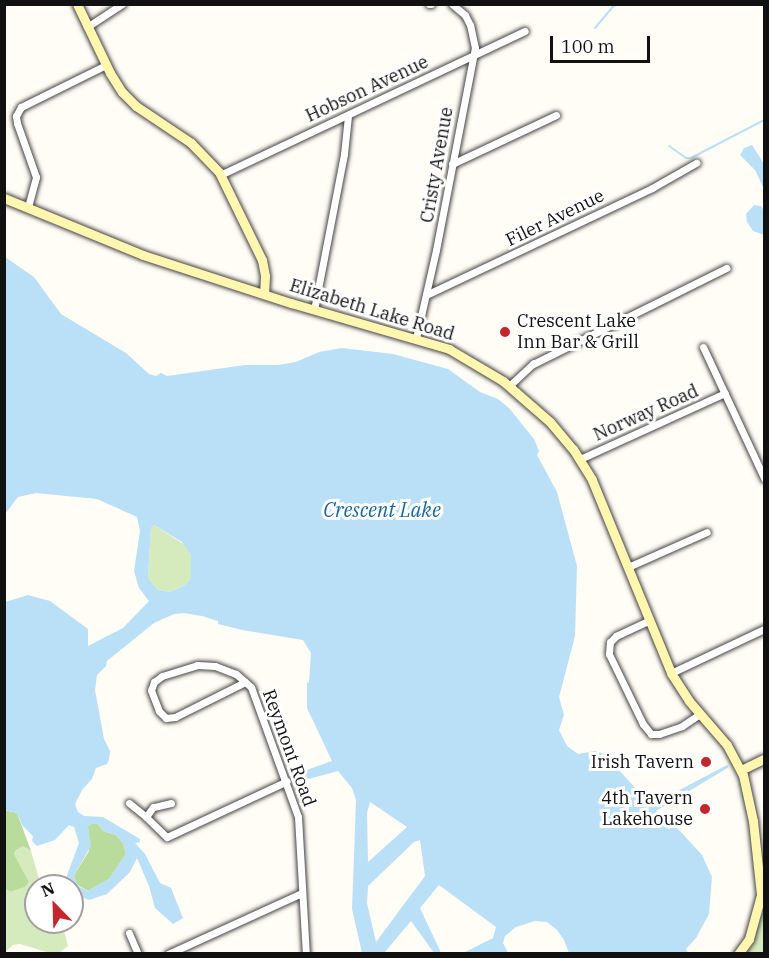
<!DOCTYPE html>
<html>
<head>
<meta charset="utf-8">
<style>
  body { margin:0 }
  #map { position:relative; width:769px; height:958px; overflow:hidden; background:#fffdf5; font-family:"IBM Plex Serif",serif }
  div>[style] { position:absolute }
  .green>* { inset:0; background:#d5ebbd }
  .forest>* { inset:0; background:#b9dc9c }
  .water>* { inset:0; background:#b9e0f7 }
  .stream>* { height:2px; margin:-1px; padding:0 1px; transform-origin:1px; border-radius:1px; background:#b9e0f7 }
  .roads { filter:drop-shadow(0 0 2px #444) drop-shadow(0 0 2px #444) }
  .street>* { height:7px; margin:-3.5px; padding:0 3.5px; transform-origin:3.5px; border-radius:3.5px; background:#fff }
  .secondary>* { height:9px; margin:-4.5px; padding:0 4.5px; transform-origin:4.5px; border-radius:4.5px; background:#fff6b0 }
  .dots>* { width:16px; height:16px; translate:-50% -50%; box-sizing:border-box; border:3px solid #fff; border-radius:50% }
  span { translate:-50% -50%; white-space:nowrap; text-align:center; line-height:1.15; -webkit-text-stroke:6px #fff; paint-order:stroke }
  .street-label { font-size:18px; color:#111 }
  .poi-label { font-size:18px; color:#111 }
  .left { translate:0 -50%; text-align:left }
  .right { translate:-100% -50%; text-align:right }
  .water-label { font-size:20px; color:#1768a6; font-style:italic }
  .frame { position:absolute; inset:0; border:6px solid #111; pointer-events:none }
  .north { position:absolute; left:24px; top:874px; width:60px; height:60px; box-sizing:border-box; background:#fff; border:2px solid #a0a0a0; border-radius:50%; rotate:337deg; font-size:16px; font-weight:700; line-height:24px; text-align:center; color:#111 }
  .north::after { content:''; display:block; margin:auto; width:21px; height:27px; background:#c4262e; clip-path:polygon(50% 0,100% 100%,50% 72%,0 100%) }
  .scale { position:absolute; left:550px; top:36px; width:100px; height:27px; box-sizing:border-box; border:3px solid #111; border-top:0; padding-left:8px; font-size:18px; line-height:21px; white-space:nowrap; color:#111; -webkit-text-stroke:4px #fff; paint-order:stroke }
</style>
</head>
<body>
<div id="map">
  <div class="green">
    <div style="clip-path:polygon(154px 525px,185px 545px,191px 555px,191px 578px,185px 585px,170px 592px,158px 590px,148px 578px,151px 526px)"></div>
    <div style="clip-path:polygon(23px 846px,31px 851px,41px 886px,36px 886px,36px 922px,60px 922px,65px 934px,68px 946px,59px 953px,50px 953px,20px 944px,13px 945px,5px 952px,5px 888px,10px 892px,25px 887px,29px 882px,14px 854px,16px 850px)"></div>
    <div style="clip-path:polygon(764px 910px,764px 953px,746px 954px,749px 948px)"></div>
  </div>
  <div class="forest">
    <div style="clip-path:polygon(4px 810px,17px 813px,31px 851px,23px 846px,16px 850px,14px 854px,29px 882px,25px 887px,10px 892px,5px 888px)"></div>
    <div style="clip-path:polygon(91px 824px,98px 824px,103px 831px,116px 835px,123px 843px,126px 854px,109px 879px,88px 891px,76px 884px,74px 875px,89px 851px,88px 826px)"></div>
  </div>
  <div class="water">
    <div style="clip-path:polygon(752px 145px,764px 164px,764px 189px,755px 170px,740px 155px,744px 148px)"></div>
    <div style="clip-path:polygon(754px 205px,761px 206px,764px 211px,764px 235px,753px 231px,747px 222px,746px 214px)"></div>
    <div style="clip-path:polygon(evenodd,5px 257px,34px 277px,61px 314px,126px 353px,149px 374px,156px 376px,161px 373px,167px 376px,245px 365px,278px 365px,296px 362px,319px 352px,342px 348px,393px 354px,448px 369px,480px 392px,498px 399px,509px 408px,534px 439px,539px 451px,537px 455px,557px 492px,577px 566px,575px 636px,559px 697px,564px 715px,559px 730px,567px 746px,578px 754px,595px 751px,604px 754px,651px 805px,727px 765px,729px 767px,656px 811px,680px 831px,702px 855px,712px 877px,709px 914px,696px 938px,686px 949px,688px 953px,569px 953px,564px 940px,557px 930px,547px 922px,535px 921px,516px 927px,505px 936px,503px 943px,508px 953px,463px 953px,493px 938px,496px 927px,439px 885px,420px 908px,441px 953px,434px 953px,411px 921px,384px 953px,362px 953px,352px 909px,356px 800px,352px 788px,338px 771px,305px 780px,301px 772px,332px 761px,307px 708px,307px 683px,309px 682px,311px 653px,303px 640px,242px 630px,218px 624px,218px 621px,202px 616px,184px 613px,174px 614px,154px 623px,107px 661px,106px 666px,97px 675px,95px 690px,104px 739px,110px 751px,109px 760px,107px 764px,96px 768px,92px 779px,82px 790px,75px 804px,78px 812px,84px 816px,103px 817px,140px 839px,140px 842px,135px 843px,145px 854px,160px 883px,171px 888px,183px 918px,173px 924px,155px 908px,149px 886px,137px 858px,130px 872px,107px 894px,89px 900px,74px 894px,66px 878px,79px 843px,74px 827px,69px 825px,55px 840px,37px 846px,32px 841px,33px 836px,22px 825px,17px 813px,5px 810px,5px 602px,28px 595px,50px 601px,88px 629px,88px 646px,123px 628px,149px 601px,139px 588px,134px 571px,140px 531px,137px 517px,97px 499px,36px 493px,18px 497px,5px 514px,5px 257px,154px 525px,182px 542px,191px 555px,191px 578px,185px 585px,170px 592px,158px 590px,148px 578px,151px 527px,154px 525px,5px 257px,370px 802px,407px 827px,368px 862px,367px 813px,370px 802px,5px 257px,91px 824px,98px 824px,103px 831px,116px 835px,123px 843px,126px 854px,109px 879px,88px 891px,78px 886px,74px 875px,91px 846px,88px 827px,91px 824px,5px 257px,420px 840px,425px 876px,376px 942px,367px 903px,368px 886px,414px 842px,420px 840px)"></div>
  </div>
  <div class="stream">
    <div style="left:595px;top:28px;width:31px;rotate:-50deg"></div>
    <div style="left:669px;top:146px;width:21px;rotate:35deg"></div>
    <div style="left:686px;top:158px;width:5px"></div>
    <div style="left:691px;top:158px;width:82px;rotate:-27.5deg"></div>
  </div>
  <div class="roads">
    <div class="street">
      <div style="left:429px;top:4px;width:2px"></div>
      <div style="left:87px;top:27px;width:42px;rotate:-33.3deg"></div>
      <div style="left:452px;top:164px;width:115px;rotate:-25.2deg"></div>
      <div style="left:220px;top:175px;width:337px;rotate:-25.3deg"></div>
      <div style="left:28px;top:207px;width:31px;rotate:-75deg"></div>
      <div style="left:36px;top:177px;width:57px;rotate:-109.4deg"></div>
      <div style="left:17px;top:123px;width:7px;rotate:-98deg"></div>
      <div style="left:16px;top:116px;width:10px;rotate:-61deg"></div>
      <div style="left:21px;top:107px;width:95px;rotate:-26.3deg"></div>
      <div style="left:426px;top:295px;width:250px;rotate:-25.3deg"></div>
      <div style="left:652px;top:188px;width:51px;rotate:-29.6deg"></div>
      <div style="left:314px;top:310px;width:159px;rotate:-79.1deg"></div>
      <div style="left:344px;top:154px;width:39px;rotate:-84deg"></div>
      <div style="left:416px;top:338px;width:90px;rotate:-77.2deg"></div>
      <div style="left:436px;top:250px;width:206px;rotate:-79.1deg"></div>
      <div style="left:475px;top:48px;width:24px;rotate:-102deg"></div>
      <div style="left:470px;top:25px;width:11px;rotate:-117deg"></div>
      <div style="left:465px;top:15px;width:17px;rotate:-140deg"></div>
      <div style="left:703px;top:347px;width:145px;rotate:65deg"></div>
      <div style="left:509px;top:386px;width:33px;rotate:-43deg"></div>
      <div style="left:533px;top:364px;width:216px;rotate:-26.4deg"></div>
      <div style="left:580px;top:459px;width:159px;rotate:-24.5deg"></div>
      <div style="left:628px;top:567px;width:86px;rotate:-23.9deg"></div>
      <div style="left:648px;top:621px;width:35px;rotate:155deg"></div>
      <div style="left:616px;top:636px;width:8px;rotate:135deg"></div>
      <div style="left:610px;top:642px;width:12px;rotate:95deg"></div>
      <div style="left:609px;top:654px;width:78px;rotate:64.1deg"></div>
      <div style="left:643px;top:724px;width:13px;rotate:51deg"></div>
      <div style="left:651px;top:734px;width:8px"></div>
      <div style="left:659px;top:734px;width:24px;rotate:-19deg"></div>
      <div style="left:682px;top:726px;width:22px;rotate:-34deg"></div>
      <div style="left:671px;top:673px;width:103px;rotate:-25.3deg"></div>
      <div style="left:245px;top:682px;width:78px;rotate:153.4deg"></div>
      <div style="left:175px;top:717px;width:9px;rotate:174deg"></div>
      <div style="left:166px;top:718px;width:10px;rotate:-135deg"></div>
      <div style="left:159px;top:711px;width:22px;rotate:-111deg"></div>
      <div style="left:151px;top:690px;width:9px;rotate:-69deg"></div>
      <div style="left:154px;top:682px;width:10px;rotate:-37deg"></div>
      <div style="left:162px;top:676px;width:37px;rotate:-17deg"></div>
      <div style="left:197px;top:665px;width:18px;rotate:3deg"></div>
      <div style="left:215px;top:666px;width:22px;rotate:21deg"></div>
      <div style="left:236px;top:674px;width:20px;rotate:41deg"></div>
      <div style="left:251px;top:687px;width:138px;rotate:70.1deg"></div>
      <div style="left:298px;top:817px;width:137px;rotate:86.7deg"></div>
      <div style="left:129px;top:803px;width:22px;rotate:39deg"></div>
      <div style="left:171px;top:803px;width:18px;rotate:167deg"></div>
      <div style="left:153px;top:807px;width:12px;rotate:125deg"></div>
      <div style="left:146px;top:817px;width:29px;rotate:44deg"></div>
      <div style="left:167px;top:837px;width:132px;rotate:-25deg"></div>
      <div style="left:129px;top:933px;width:23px;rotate:67deg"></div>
      <div style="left:168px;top:954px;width:147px;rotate:-24.5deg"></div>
    </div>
    <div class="secondary">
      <div style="left:77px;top:4px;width:76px;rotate:64.4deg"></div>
      <div style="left:110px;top:73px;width:22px;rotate:58deg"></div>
      <div style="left:122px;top:92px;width:20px;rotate:45deg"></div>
      <div style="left:136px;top:106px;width:66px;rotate:33.9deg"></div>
      <div style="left:191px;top:143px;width:40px;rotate:46deg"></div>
      <div style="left:219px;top:172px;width:98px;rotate:64deg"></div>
      <div style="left:262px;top:260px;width:16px;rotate:79deg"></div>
      <div style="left:265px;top:276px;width:18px;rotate:93deg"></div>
      <div style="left:4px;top:198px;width:150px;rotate:22.3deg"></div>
      <div style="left:143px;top:255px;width:156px;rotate:18deg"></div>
      <div style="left:291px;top:303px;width:165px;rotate:16.2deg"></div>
      <div style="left:449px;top:349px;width:63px;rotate:30.7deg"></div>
      <div style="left:503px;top:381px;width:62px;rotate:41.1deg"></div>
      <div style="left:550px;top:422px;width:35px;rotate:50deg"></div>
      <div style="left:573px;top:449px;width:36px;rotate:58deg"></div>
      <div style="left:592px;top:480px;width:209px;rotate:67.7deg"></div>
      <div style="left:671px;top:673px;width:33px;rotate:57deg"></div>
      <div style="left:689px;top:701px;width:58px;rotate:49.2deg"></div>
      <div style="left:727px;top:745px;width:34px;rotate:62deg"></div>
      <div style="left:743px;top:775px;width:47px;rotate:77.7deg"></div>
      <div style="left:753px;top:821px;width:74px;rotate:83.8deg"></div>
      <div style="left:761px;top:895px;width:46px;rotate:105.3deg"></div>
      <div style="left:749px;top:939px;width:19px;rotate:126deg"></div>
      <div style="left:741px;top:770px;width:25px;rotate:-26deg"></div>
    </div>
  </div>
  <div class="dots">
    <div style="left:505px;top:332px;background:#c4262e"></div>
    <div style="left:706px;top:762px;background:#c4262e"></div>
    <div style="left:705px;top:809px;background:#c4262e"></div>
  </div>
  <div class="street-label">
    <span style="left:367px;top:89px;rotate:-25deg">Hobson Avenue</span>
    <span style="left:437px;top:165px;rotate:-80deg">Cristy Avenue</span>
    <span style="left:555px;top:218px;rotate:-26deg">Filer Avenue</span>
    <span style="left:372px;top:310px;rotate:17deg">Elizabeth Lake Road</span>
    <span style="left:646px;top:413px;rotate:-24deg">Norway Road</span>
    <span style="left:289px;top:748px;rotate:70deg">Reymont Road</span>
  </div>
  <div class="poi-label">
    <span class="left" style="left:517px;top:332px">Crescent Lake<br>Inn Bar &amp; Grill</span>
    <span class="right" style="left:694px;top:762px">Irish Tavern</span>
    <span class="right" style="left:693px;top:809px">4th Tavern<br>Lakehouse</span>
  </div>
  <div class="water-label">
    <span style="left:382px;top:509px">Crescent Lake</span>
  </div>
  <div class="frame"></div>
  <div class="north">N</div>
  <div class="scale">100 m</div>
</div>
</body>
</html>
